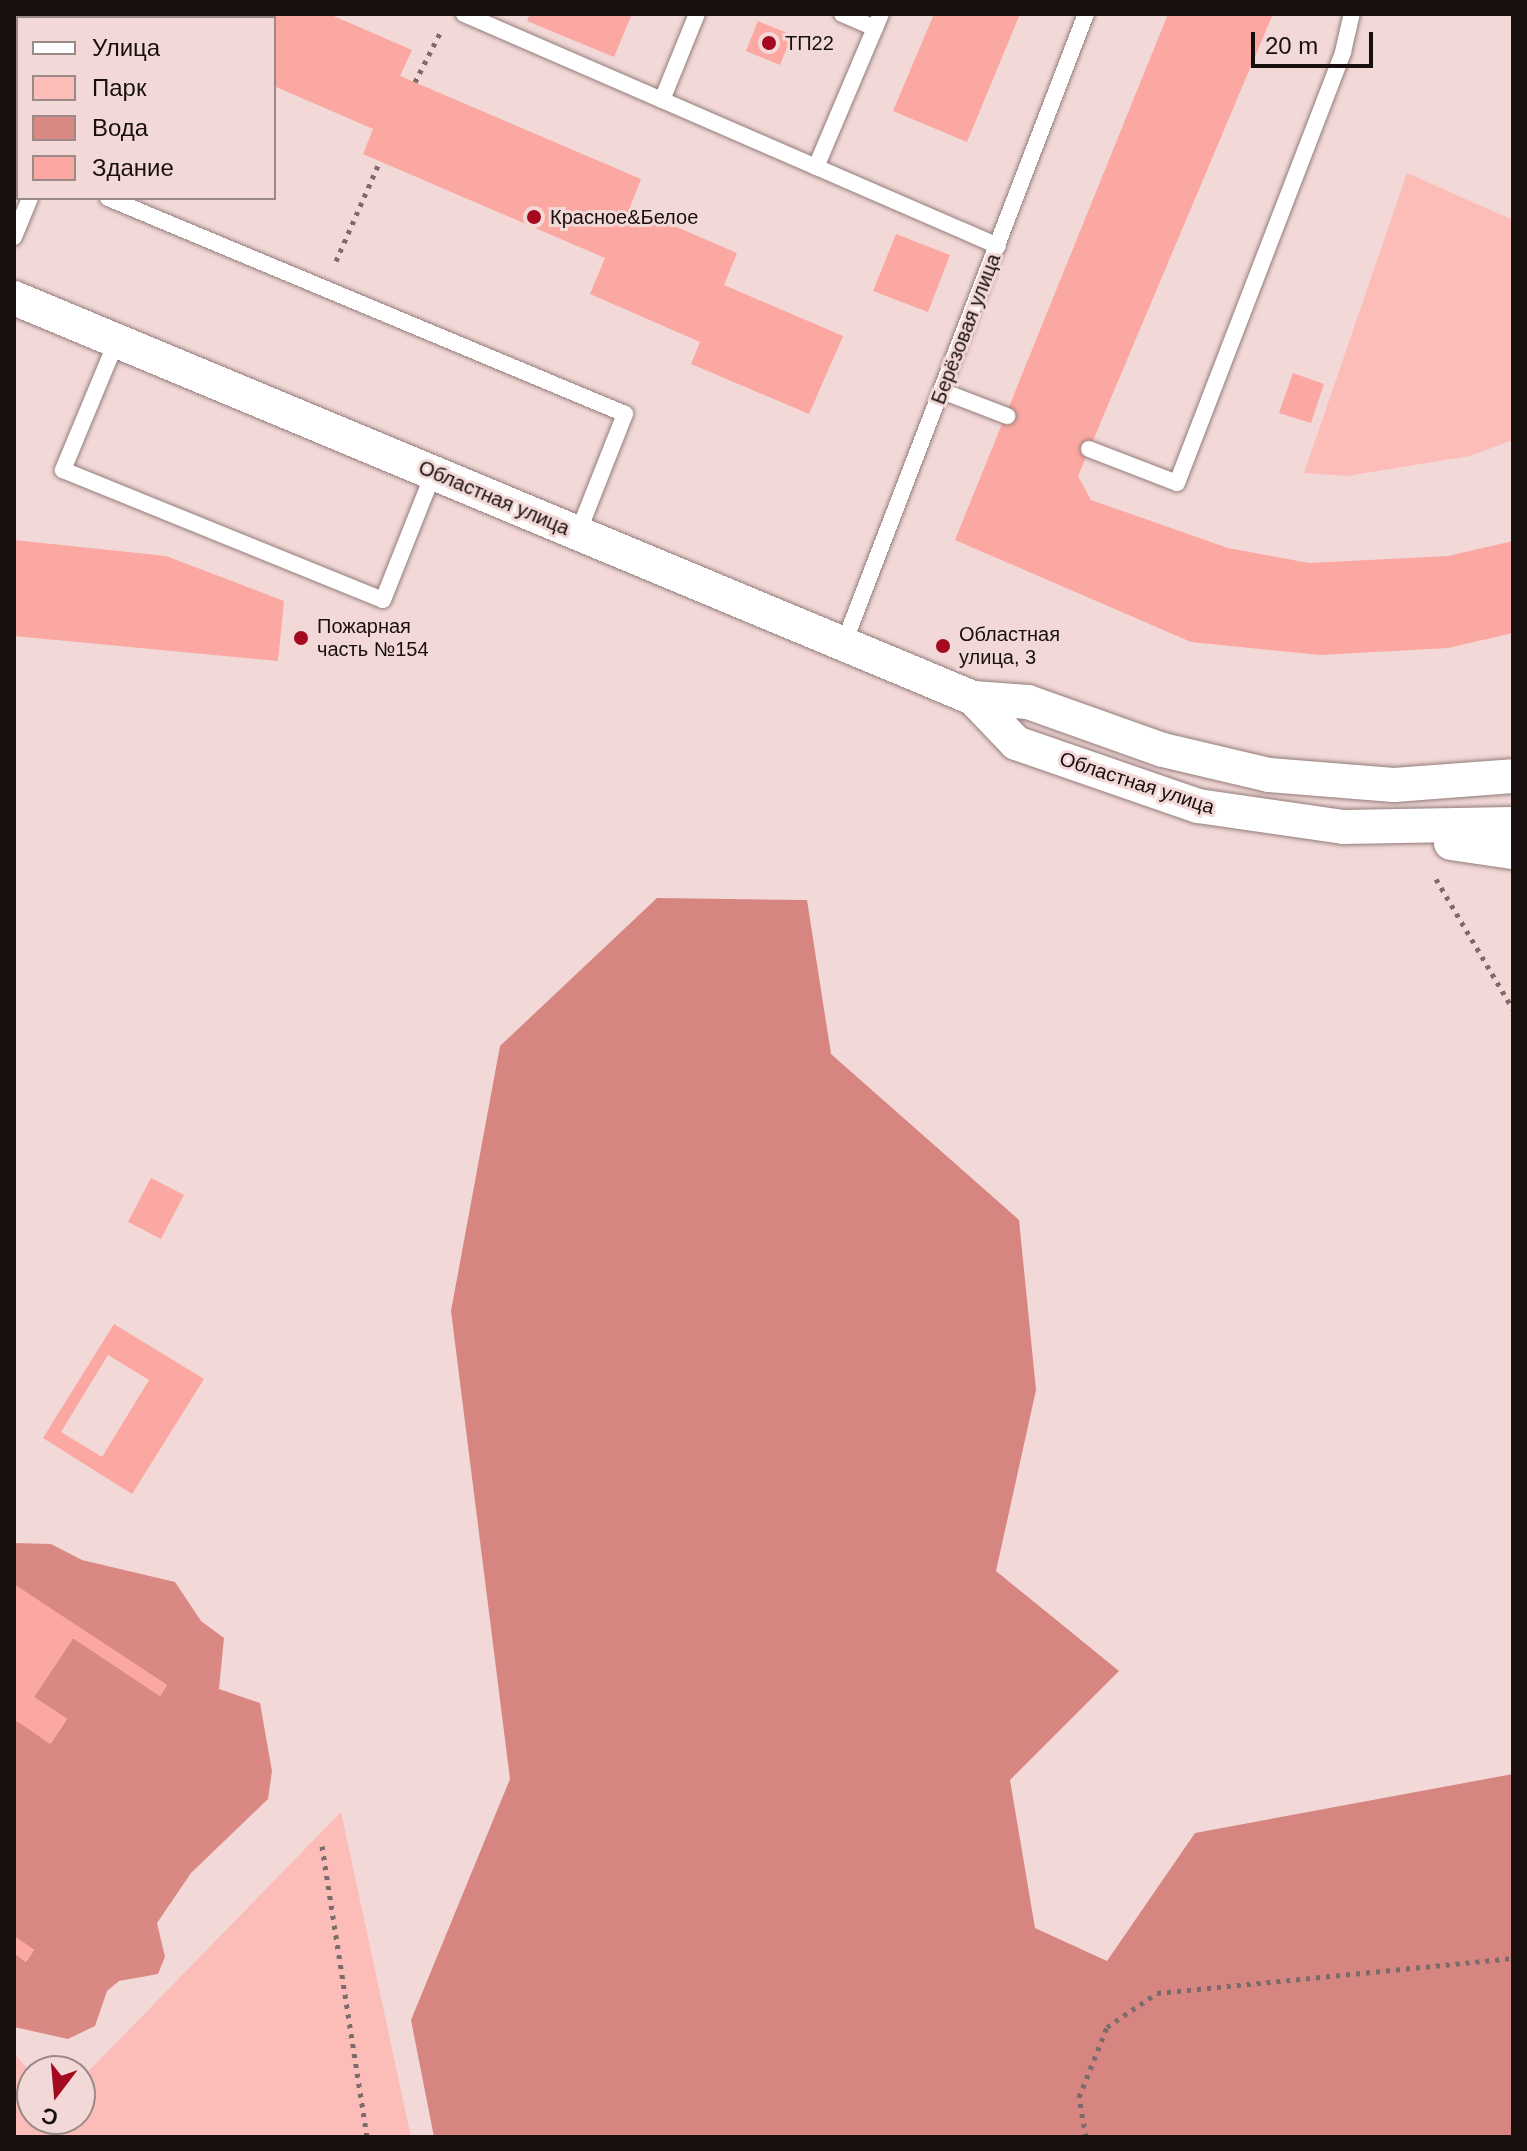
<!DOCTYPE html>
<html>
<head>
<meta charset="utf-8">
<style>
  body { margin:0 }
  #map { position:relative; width:1527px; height:2151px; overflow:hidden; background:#f2d9d7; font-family:Helvetica,sans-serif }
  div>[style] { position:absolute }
  .green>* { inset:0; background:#fcbdb9 }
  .forest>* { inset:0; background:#d68580 }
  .water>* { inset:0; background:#d98883 }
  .building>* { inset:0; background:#fba7a2 }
  .path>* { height:5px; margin-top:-2.5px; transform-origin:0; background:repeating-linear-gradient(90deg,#7b6b6a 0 4px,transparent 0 10px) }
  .roads { filter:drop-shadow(0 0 2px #927c7a) drop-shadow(0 0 2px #927c7a) }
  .service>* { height:16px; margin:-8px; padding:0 8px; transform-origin:8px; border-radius:8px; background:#fff }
  .minor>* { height:34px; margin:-17px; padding:0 17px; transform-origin:17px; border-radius:17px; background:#fff }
  .dots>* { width:22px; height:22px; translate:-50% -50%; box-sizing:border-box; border:4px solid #f2d9d7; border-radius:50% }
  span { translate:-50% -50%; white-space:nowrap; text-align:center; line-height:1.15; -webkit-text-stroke:6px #f2d9d7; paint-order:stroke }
  .poi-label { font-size:20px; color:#18100f }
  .left { translate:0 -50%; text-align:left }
  .street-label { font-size:20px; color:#18100f }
  .frame { position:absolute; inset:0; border:16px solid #18100f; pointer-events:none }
  .legend { position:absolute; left:16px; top:16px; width:260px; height:184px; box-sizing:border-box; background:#f2d9d7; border:2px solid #9b8987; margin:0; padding:10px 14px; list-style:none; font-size:24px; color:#18100f }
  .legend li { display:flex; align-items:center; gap:16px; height:40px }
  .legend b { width:40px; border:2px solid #9b8987 }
  .north { position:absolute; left:16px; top:2055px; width:80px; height:80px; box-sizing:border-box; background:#f2d9d7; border:2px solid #9b8987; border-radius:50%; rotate:196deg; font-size:22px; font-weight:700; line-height:32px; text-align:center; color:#18100f }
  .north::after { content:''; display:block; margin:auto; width:28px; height:36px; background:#a40920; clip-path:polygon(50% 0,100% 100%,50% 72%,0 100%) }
  .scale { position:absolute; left:1251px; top:32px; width:122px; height:36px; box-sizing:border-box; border:4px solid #18100f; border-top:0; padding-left:10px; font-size:24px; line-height:28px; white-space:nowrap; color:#18100f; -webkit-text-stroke:6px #f2d9d7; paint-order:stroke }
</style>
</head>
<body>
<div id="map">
  <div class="green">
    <div style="clip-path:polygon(1407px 173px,1513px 220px,1513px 440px,1470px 456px,1347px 476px,1304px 473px)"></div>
    <div style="clip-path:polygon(341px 1812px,411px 2137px,14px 2137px,14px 2052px,32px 2075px,32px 2119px,80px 2119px,80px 2080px)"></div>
  </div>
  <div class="forest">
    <div style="clip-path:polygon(657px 898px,807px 900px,831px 1054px,1019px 1220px,1036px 1390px,996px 1571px,1119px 1671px,1010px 1780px,1035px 1928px,1107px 1961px,1195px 1833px,1513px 1774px,1513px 2137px,434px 2137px,411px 2020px,510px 1779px,451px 1311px,500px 1046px)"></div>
  </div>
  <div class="water">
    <div style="clip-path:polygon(14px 1543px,51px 1544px,82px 1560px,175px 1582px,201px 1621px,224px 1638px,219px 1689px,260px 1703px,272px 1771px,268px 1799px,191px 1873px,157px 1923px,165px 1957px,158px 1974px,119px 1981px,107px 1991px,95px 2026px,68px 2039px,14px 2027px,14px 1953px,26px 1962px,34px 1950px,14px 1936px,14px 1719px,51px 1743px,67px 1719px,34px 1697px,73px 1638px,160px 1696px,167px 1685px,14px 1585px)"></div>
  </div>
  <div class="building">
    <div style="clip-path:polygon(154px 14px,329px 14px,412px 50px,400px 76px,641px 179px,630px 207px,737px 253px,724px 285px,843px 336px,809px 414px,691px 364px,700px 342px,590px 294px,605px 258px,363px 154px,373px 129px,274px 86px,274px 18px)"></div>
    <div style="clip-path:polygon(530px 14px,632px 14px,614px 57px,527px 21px)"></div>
    <div style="clip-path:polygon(934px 14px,1020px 14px,967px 142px,893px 111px)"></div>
    <div style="clip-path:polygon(1168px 14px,1273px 14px,1078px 476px,1091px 500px,1228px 548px,1309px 563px,1448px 556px,1513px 541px,1513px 633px,1448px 648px,1320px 655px,1191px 642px,955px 540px)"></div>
    <div style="clip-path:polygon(758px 21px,792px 35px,780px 65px,746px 51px)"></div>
    <div style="clip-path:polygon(896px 234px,950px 255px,928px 312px,873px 291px)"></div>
    <div style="clip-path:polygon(1293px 373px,1324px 384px,1311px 423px,1279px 413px)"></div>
    <div style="clip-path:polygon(14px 540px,166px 556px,284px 601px,278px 661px,14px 636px)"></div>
    <div style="clip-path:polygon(151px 1178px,184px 1195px,161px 1239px,128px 1222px)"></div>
    <div style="clip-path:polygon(evenodd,114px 1324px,204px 1379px,132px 1494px,43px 1438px,114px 1324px,108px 1355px,149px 1380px,102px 1457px,61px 1432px,108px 1355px)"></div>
    <div style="clip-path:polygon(14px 1584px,167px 1685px,160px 1696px,73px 1638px,34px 1697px,67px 1719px,50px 1744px,14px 1719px)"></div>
    <div style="clip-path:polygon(14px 1936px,34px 1950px,26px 1962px,14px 1953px)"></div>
  </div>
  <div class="path">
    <div style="left:415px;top:82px;width:59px;rotate:-63deg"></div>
    <div style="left:336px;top:261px;width:109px;rotate:-66.3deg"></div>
    <div style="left:1436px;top:879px;width:151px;rotate:59.4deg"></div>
    <div style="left:322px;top:1846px;width:294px;rotate:81.2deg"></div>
    <div style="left:1086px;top:2137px;width:41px;rotate:-99.9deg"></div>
    <div style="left:1079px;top:2097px;width:75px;rotate:-68.2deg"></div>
    <div style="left:1107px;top:2027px;width:60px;rotate:-34.2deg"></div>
    <div style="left:1157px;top:1993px;width:358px;rotate:-5.6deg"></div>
  </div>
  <div class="roads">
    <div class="service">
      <div style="left:464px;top:14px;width:582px;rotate:23.48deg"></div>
      <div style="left:842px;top:14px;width:36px;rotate:23deg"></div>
      <div style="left:105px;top:18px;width:4px;rotate:-63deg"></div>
      <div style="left:662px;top:100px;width:93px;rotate:-67.9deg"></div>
      <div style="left:14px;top:159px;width:4px;rotate:27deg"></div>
      <div style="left:816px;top:167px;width:166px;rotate:-67deg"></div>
      <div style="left:108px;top:198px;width:560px;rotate:22.67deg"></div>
      <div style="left:625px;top:414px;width:128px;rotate:111.6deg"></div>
      <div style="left:14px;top:237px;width:42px;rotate:-67.7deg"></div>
      <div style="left:117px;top:340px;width:141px;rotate:112.6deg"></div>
      <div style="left:63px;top:470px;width:345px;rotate:22.1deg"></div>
      <div style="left:383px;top:600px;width:138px;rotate:-68.3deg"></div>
      <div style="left:942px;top:391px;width:70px;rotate:21deg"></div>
      <div style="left:1089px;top:449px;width:94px;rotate:21.1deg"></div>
      <div style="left:1177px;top:483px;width:462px;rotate:-68.9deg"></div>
      <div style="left:1343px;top:52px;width:39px;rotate:-77deg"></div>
      <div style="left:844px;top:643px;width:674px;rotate:-68.96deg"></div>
    </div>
    <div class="minor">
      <div style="left:14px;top:298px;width:1039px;rotate:22.64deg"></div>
      <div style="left:973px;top:698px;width:55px;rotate:4.2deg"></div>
      <div style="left:1028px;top:702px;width:143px;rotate:19.6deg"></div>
      <div style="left:1163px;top:750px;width:109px;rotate:13.3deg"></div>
      <div style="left:1269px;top:775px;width:125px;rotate:4.6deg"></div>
      <div style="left:1394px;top:785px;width:119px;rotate:-4.3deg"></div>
      <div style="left:973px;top:698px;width:62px;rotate:46.3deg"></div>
      <div style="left:1016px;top:743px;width:193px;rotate:19.1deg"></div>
      <div style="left:1198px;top:806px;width:147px;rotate:8.2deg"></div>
      <div style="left:1343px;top:827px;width:170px;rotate:-1deg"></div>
      <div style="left:1451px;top:843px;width:63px;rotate:8.3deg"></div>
    </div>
  </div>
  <div class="dots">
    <div style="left:769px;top:43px;background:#a40920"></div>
    <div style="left:534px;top:217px;background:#a40920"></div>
    <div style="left:301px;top:638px;background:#a40920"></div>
    <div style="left:943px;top:646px;background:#a40920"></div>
  </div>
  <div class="poi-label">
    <span class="left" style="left:785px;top:43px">ТП22</span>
    <span class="left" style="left:550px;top:217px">Красное&amp;Белое</span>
    <span class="left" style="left:317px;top:638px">Пожарная<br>часть №154</span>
    <span class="left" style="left:959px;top:646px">Областная<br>улица, 3</span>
  </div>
  <div class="street-label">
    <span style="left:966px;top:329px;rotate:-69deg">Берёзовая улица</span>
    <span style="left:494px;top:498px;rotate:23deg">Областная улица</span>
    <span style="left:1137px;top:783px;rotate:18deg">Областная улица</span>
  </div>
  <div class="frame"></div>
  <ul class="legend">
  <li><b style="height:10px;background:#fff"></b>Улица</li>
  <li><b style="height:22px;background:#fcbdb9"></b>Парк</li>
  <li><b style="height:22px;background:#d98883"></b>Вода</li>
  <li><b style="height:22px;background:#fba7a2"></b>Здание</li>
  </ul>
  <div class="north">С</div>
  <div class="scale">20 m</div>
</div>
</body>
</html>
